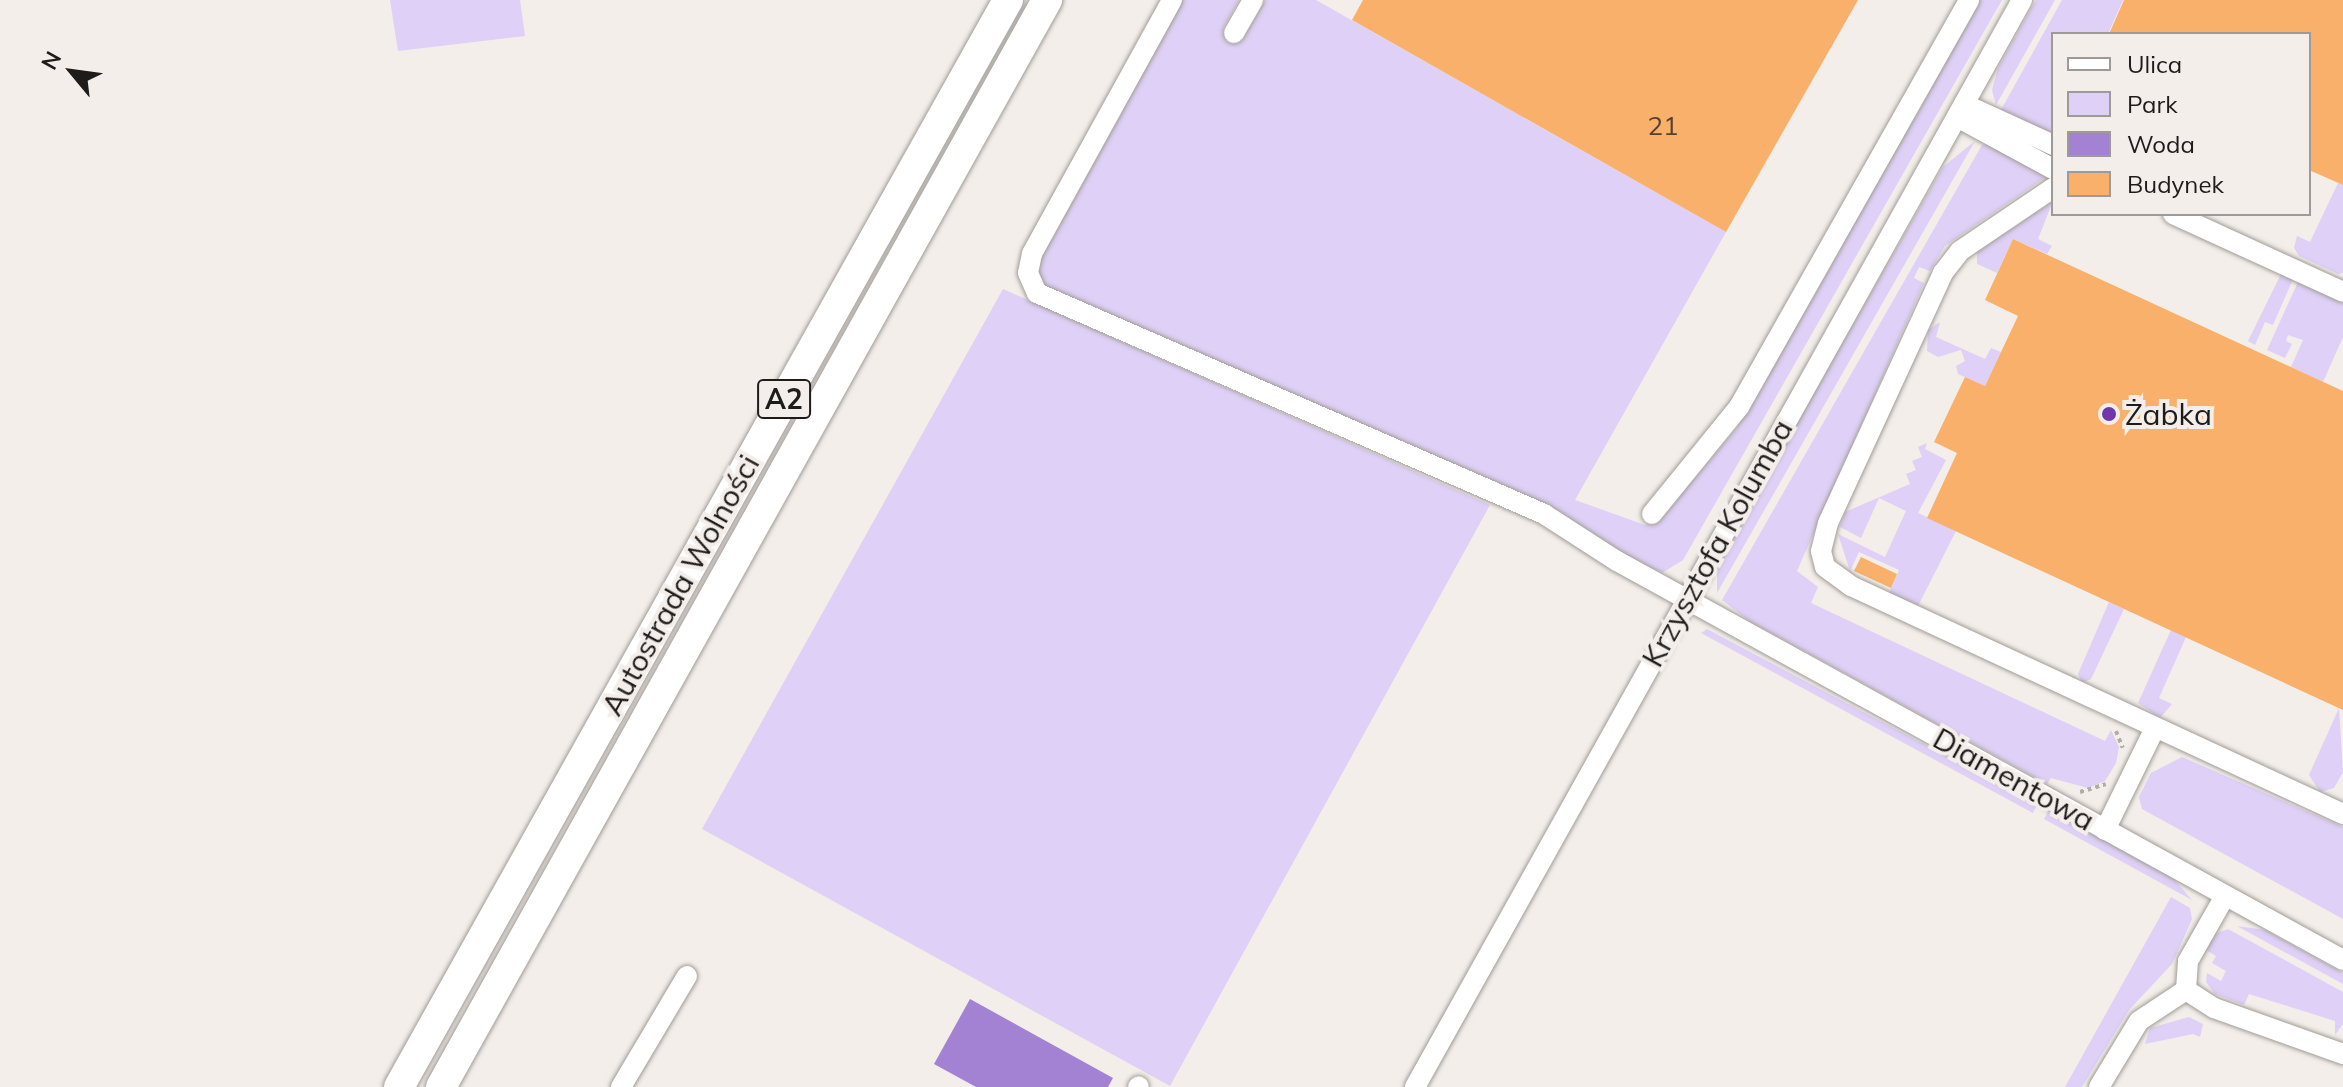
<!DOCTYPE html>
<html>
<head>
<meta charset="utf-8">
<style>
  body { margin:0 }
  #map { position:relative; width:2343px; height:1087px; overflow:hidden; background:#f3eee9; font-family:Mulish,sans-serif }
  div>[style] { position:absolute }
  .green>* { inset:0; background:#ded0f6 }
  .water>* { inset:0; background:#a382d3 }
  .building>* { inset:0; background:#f8b06b }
  .path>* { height:4px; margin-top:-2px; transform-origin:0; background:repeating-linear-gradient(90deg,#b0aca8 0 4px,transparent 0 8px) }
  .roads { filter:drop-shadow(0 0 2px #a19c98) drop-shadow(0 0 2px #a19c98) }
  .minor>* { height:20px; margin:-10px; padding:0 10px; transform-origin:10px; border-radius:10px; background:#fff }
  .highway>* { height:30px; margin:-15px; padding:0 15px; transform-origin:15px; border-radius:15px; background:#fff }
  .dots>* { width:22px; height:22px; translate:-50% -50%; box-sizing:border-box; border:4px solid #f3eee9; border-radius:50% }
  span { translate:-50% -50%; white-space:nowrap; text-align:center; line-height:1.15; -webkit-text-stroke:8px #f3eee9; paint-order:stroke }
  .number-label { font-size:26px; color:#54412f }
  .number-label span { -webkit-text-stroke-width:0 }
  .shield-label span { padding:2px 6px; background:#f3eee9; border:2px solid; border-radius:6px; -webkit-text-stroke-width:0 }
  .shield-label { font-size:28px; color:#1e1c1b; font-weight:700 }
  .poi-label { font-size:30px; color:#1e1c1b }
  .left { translate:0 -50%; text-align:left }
  .street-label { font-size:30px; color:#1e1c1b }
  .legend { position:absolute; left:2051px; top:32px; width:260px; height:184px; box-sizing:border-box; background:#f3eee9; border:2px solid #9e9a97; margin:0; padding:10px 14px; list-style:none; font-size:24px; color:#1e1c1b }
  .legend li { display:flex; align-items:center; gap:16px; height:40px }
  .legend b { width:40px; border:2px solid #9e9a97 }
  .north { position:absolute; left:32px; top:32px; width:80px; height:80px; -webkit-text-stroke:6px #f3eee9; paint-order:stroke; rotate:299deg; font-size:22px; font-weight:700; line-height:32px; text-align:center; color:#1e1c1b }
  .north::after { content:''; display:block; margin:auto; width:28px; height:36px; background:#1e1c1b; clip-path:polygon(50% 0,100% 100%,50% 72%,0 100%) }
</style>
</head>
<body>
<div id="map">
  <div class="green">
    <div style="clip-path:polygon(390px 0,520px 0,525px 36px,398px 51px)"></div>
    <div style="clip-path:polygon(1177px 0,1239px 0,1223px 28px,1243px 39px,1265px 0,1316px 0,1726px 232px,1575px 500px,1645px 525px,1665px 514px,1736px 429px,1980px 0,2002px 0,1683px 560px,1662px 573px,1044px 293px,1033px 264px)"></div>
    <div style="clip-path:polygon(2036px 0,2055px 0,1996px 105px,1992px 90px,1998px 68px)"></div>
    <div style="clip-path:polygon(2062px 0,2123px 0,2108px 34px,2053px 34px,2053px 137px,2001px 110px)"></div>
    <div style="clip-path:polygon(1975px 141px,1717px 593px,1717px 567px,1729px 542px,1943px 167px)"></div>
    <div style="clip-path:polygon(1990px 143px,2046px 177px,1945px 246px,1930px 271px,1919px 267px,1914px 278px,1924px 283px,1797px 571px,1818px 587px,1811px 603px,2105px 741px,2111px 730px,2119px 747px,2116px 763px,2105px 781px,2088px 788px,2051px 778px,2047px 784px,1749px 621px,1722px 600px,1982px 145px)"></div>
    <div style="clip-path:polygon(2338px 183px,2343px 185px,2343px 273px,2338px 274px,2299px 256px,2294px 248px,2297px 236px,2310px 242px)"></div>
    <div style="clip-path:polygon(2053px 201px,2038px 239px,2052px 246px,2047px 254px,2013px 239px,1997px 273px,1977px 264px,1977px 252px)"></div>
    <div style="clip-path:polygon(2281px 274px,2293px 279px,2273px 325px,2265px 322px,2255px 345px,2248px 341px)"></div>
    <div style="clip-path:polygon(2298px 282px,2343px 302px,2343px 337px,2323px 382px,2291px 367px,2303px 340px,2288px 335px,2286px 341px,2292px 344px,2285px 358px,2267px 350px)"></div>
    <div style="clip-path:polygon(1003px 289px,1490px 505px,1170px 1086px,702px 829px)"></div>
    <div style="clip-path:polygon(1940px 322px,1936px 337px,1985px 359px,1991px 348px,2001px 352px,1985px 386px,1958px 374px,1956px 366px,1965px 361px,1961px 350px,1938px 357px,1927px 351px,1928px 330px)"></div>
    <div style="clip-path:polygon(1927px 443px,1925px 449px,1946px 460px,1918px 513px,1956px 531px,1918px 606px,1889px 593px,1899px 570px,1859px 552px,1850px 571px,1838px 534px,1885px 557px,1906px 511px,1879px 498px,1861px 538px,1840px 527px,1845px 512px,1910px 484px,1906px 474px,1916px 470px,1912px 461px,1922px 457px,1918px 447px)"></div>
    <div style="clip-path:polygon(2109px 602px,2124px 609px,2091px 679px,2082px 683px,2078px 674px)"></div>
    <div style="clip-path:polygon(1707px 629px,2037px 804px,2033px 813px,1701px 633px)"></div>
    <div style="clip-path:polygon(2171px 630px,2186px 637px,2159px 698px,2172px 704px,2160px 718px,2138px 703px)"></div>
    <div style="clip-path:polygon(2339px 708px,2343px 772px,2334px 788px,2320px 792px,2309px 775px)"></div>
    <div style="clip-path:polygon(2182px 757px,2343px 827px,2343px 919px,2142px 809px,2139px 797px,2151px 773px)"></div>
    <div style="clip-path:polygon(2049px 810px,2174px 879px,2192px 900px,2044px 819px)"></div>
    <div style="clip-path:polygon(2171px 897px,2190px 908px,2192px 919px,2172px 964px,2129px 1010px,2082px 1087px,2065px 1087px)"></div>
    <div style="clip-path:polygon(2237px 926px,2265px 930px,2343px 973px,2343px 984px)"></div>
    <div style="clip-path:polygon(2228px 929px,2343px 992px,2343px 1024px,2335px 1035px,2335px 1021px,2249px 994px,2244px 1005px,2215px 994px,2206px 982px,2207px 973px,2221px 981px,2226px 971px,2212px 963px,2216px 956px,2204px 949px,2215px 934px)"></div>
    <div style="clip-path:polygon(2189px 1017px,2203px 1024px,2200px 1037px,2193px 1034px,2145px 1044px,2150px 1028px)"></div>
  </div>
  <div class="water">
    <div style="clip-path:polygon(970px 999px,1113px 1078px,1108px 1087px,976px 1087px,934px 1064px)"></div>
  </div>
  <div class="building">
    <div style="clip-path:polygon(1363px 0,1858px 0,1726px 232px,1352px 20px)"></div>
    <div style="clip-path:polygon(2124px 0,2343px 0,2343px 185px,2309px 170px,2309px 34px,2109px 34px)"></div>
    <div style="clip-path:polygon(2013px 239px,2343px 391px,2343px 710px,1927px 518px,1957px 453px,1934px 442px,1965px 377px,1985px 386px,2018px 316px,1985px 300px)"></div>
    <div style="clip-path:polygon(1861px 557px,1897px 574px,1891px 588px,1854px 571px)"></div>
  </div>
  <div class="path">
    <div style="left:2116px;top:731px;width:18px;rotate:68deg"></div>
    <div style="left:2080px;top:792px;width:27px;rotate:-17deg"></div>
  </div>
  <div class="roads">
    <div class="minor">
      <div style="left:1172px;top:0;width:290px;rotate:118.9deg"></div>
      <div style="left:1032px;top:254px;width:19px;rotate:102deg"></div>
      <div style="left:1028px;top:273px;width:22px;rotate:66deg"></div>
      <div style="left:1037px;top:293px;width:553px;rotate:23.55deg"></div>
      <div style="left:1544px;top:514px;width:87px;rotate:32.8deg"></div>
      <div style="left:1617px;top:561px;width:828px;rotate:28.79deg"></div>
      <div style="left:1234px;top:33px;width:38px;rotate:-60deg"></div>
      <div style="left:1964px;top:104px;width:98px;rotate:24.7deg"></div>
      <div style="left:1957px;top:117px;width:109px;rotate:28.4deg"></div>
      <div style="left:2053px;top:188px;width:112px;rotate:145.9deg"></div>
      <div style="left:1960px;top:251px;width:28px;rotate:128deg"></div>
      <div style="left:1943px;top:273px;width:275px;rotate:114.7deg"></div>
      <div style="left:1828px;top:523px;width:29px;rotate:104deg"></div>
      <div style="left:1821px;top:551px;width:16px;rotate:76deg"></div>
      <div style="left:1825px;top:567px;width:32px;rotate:36deg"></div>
      <div style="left:1851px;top:586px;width:542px;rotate:24.86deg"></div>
      <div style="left:2173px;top:214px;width:187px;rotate:24.6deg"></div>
      <div style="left:1652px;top:514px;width:138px;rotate:-50.9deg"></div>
      <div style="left:1739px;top:407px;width:467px;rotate:-60.5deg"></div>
      <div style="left:2105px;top:830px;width:114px;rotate:-63.9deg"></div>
      <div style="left:2225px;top:896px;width:75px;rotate:119.6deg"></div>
      <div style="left:2188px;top:961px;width:29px;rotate:94deg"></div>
      <div style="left:2186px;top:990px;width:33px;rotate:33deg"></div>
      <div style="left:2214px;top:1008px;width:137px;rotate:19.6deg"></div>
      <div style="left:621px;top:1087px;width:129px;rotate:-59.3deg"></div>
      <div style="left:1138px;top:1087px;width:1px;rotate:-45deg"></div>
      <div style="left:1415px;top:1087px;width:1245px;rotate:-60.82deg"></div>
      <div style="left:2099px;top:1087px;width:77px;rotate:-58.8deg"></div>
      <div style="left:2139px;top:1021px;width:56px;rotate:-33.4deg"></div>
    </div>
    <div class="highway">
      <div style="left:399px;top:1087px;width:1246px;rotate:-60.74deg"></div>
      <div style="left:441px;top:1087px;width:1245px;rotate:-60.86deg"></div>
    </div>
  </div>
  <div class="dots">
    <div style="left:2109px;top:414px;background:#6f36ad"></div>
  </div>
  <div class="number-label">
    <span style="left:1663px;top:126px">21</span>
  </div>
  <div class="shield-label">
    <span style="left:784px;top:399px">A2</span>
  </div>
  <div class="poi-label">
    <span class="left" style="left:2125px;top:414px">Żabka</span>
  </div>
  <div class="street-label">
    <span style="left:1717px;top:543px;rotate:-61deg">Krzysztofa Kolumba</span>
    <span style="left:680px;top:585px;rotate:-61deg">Autostrada Wolności</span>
    <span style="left:2014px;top:779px;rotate:29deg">Diamentowa</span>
  </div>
  <ul class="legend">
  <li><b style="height:10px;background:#fff"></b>Ulica</li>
  <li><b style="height:22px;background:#ded0f6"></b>Park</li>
  <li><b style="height:22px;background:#a382d3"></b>Woda</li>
  <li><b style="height:22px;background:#f8b06b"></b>Budynek</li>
  </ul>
  <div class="north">N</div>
</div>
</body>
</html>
